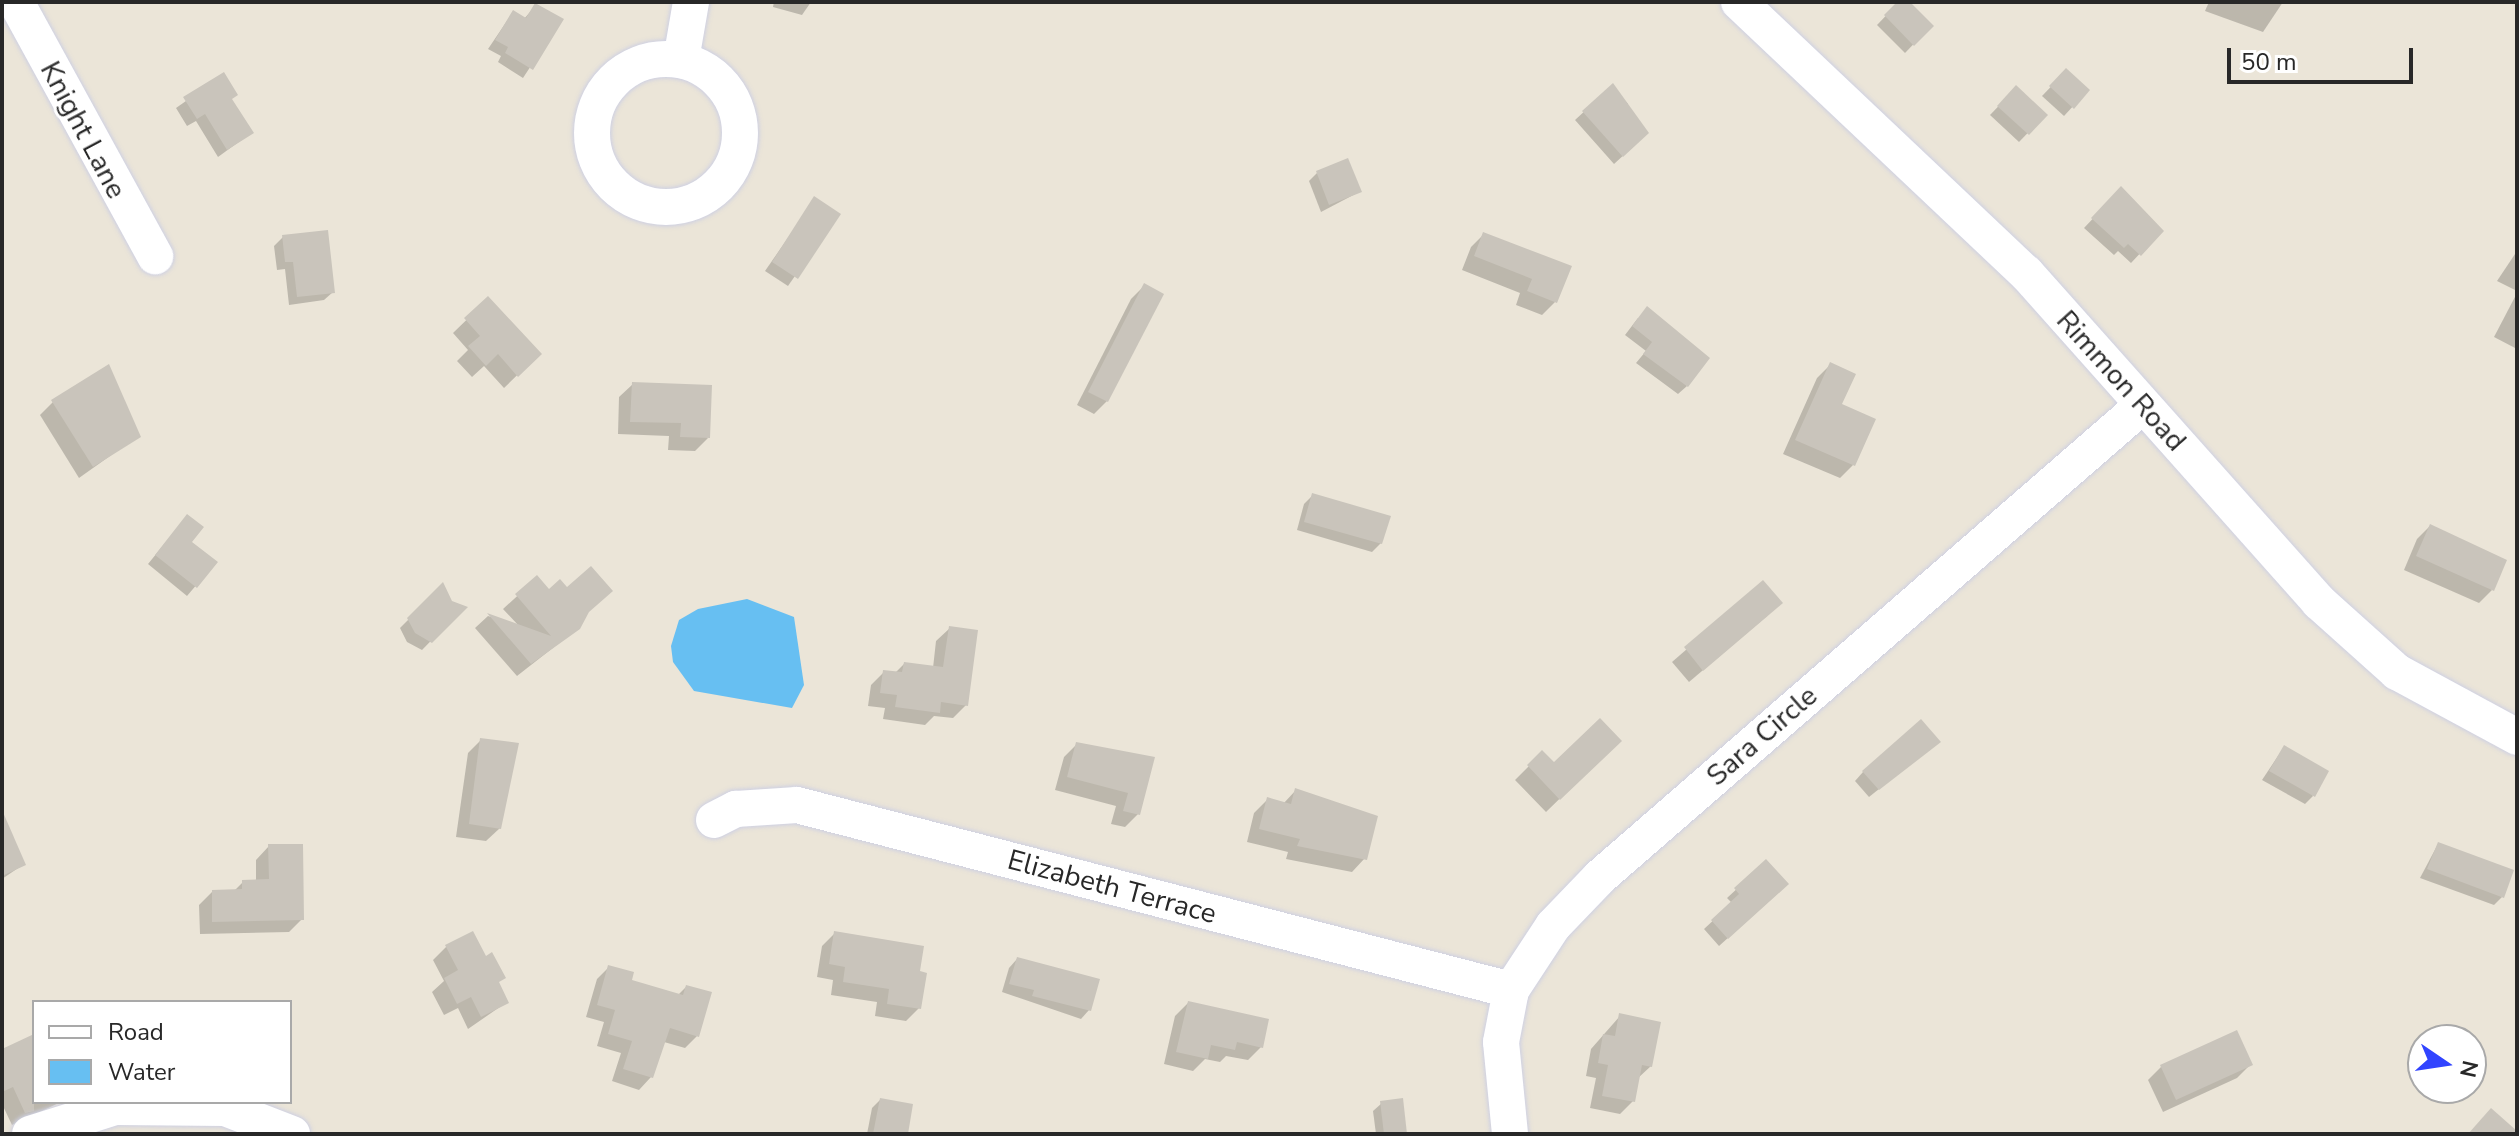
<!DOCTYPE html>
<html>
<head>
<meta charset="utf-8">
<style>
  body { margin:0 }
  #map { position:relative; width:2519px; height:1136px; overflow:hidden; background:#ebe5d8; font-family:"Nunito Sans",sans-serif }
  div>[style] { position:absolute }
  .water>* { inset:0; background:#67bff2 }
  .shadow>* { inset:0; background:#0003 }
  .building>* { inset:0; background:#c9c4bb }
  .roads { filter:drop-shadow(0 0 2px #ced0e2) drop-shadow(0 0 2px #ced0e2) }
  .minor>* { height:36px; margin:-18px; padding:0 18px; transform-origin:18px; border-radius:18px; background:#fff }
  .minor>.ring { margin:-18px; padding:0; box-sizing:content-box; background:none; border:36px solid #fff; border-radius:50% }
  span { translate:-50% -50%; white-space:nowrap; text-align:center; line-height:1.15; -webkit-text-stroke:6px #fff; paint-order:stroke }
  .street-label { font-size:28px; color:#282828 }
  .frame { position:absolute; inset:0; border:4px solid #282828; pointer-events:none }
  .legend { position:absolute; left:32px; top:1000px; width:260px; height:104px; box-sizing:border-box; background:#fff; border:2px solid #a9a9a9; margin:0; padding:10px 14px; list-style:none; font-size:24px; color:#282828 }
  .legend li { display:flex; align-items:center; gap:16px; height:40px }
  .legend b { width:40px; border:2px solid #a9a9a9 }
  .north { position:absolute; left:2407px; top:1024px; width:80px; height:80px; box-sizing:border-box; background:#fff; border:2px solid #a9a9a9; border-radius:50%; rotate:103deg; font-size:22px; font-weight:700; line-height:32px; text-align:center; color:#282828 }
  .north::after { content:''; display:block; margin:auto; width:28px; height:36px; background:#3144ff; clip-path:polygon(50% 0,100% 100%,50% 72%,0 100%) }
  .scale { position:absolute; left:2227px; top:48px; width:186px; height:36px; box-sizing:border-box; border:4px solid #282828; border-top:0; padding-left:10px; font-size:24px; line-height:28px; white-space:nowrap; color:#282828; -webkit-text-stroke:6px #fff; paint-order:stroke }
</style>
</head>
<body>
<div id="map">
  <div class="water">
    <div style="clip-path:polygon(747px 599px,794px 617px,804px 685px,792px 708px,694px 691px,673px 662px,671px 646px,679px 620px,698px 609px)"></div>
  </div>
  <div class="shadow">
    <div style="clip-path:polygon(774px 2px,811px 2px,802px 15px,773px 7px)"></div>
    <div style="clip-path:polygon(1899px 2px,1907px 2px,1931px 26px,1905px 53px,1877px 25px)"></div>
    <div style="clip-path:polygon(2209px 2px,2283px 2px,2263px 32px,2205px 11px)"></div>
    <div style="clip-path:polygon(536px 5px,561px 20px,523px 78px,498px 62px,501px 56px,488px 49px,513px 12px,524px 19px)"></div>
    <div style="clip-path:polygon(2066px 71px,2088px 90px,2064px 116px,2042px 96px)"></div>
    <div style="clip-path:polygon(223px 75px,230px 100px,251px 133px,218px 157px,196px 121px,187px 126px,176px 108px)"></div>
    <div style="clip-path:polygon(1612px 86px,1628px 104px,1624px 108px,1638px 142px,1614px 164px,1575px 120px)"></div>
    <div style="clip-path:polygon(2016px 88px,2045px 115px,2019px 142px,1990px 115px)"></div>
    <div style="clip-path:polygon(1318px 172px,1359px 192px,1321px 212px,1309px 181px)"></div>
    <div style="clip-path:polygon(2121px 189px,2161px 231px,2131px 263px,2118px 251px,2114px 255px,2084px 228px)"></div>
    <div style="clip-path:polygon(815px 199px,838px 214px,788px 286px,765px 271px)"></div>
    <div style="clip-path:polygon(1484px 234px,1569px 268px,1555px 302px,1542px 315px,1516px 305px,1520px 293px,1462px 270px,1471px 247px)"></div>
    <div style="clip-path:polygon(283px 237px,333px 292px,324px 300px,289px 305px,285px 269px,277px 270px,274px 246px)"></div>
    <div style="clip-path:polygon(2517px 251px,2517px 291px,2497px 281px)"></div>
    <div style="clip-path:polygon(1144px 286px,1107px 401px,1094px 414px,1077px 405px,1131px 299px)"></div>
    <div style="clip-path:polygon(2517px 293px,2517px 349px,2494px 337px)"></div>
    <div style="clip-path:polygon(488px 299px,539px 354px,504px 388px,484px 366px,472px 377px,457px 361px,468px 350px,453px 333px)"></div>
    <div style="clip-path:polygon(1638px 318px,1687px 386px,1678px 394px,1636px 363px,1646px 351px,1625px 335px)"></div>
    <div style="clip-path:polygon(1830px 365px,1840px 405px,1873px 420px,1853px 465px,1840px 478px,1783px 454px,1817px 378px)"></div>
    <div style="clip-path:polygon(633px 384px,708px 438px,695px 451px,668px 450px,669px 436px,618px 434px,619px 397px)"></div>
    <div style="clip-path:polygon(53px 402px,138px 436px,79px 478px,40px 415px)"></div>
    <div style="clip-path:polygon(1313px 495px,1381px 543px,1372px 552px,1297px 530px,1304px 504px)"></div>
    <div style="clip-path:polygon(179px 526px,189px 542px,215px 563px,187px 596px,148px 564px)"></div>
    <div style="clip-path:polygon(2430px 526px,2492px 590px,2479px 603px,2404px 570px,2417px 539px)"></div>
    <div style="clip-path:polygon(537px 578px,549px 592px,567px 590px,577px 629px,517px 676px,475px 628px,488px 616px,519px 626px,503px 609px)"></div>
    <div style="clip-path:polygon(1763px 583px,1767px 616px,1689px 682px,1672px 662px)"></div>
    <div style="clip-path:polygon(443px 585px,450px 603px,464px 607px,422px 650px,407px 642px,400px 628px)"></div>
    <div style="clip-path:polygon(950px 628px,966px 705px,953px 718px,934px 716px,925px 725px,883px 719px,885px 708px,868px 706px,871px 685px,884px 672px,895px 673px,904px 664px,933px 668px,936px 641px)"></div>
    <div style="clip-path:polygon(481px 740px,500px 828px,486px 841px,456px 837px,468px 753px)"></div>
    <div style="clip-path:polygon(1619px 741px,1546px 812px,1515px 780px,1542px 753px,1554px 765px)"></div>
    <div style="clip-path:polygon(1938px 742px,1869px 797px,1855px 781px,1863px 772px)"></div>
    <div style="clip-path:polygon(1077px 744px,1134px 758px,1138px 814px,1125px 827px,1111px 824px,1116px 806px,1055px 790px,1064px 757px)"></div>
    <div style="clip-path:polygon(2284px 747px,2313px 796px,2305px 804px,2262px 780px)"></div>
    <div style="clip-path:polygon(1296px 790px,1365px 858px,1352px 872px,1286px 859px,1288px 852px,1247px 842px,1254px 813px,1267px 800px,1283px 804px)"></div>
    <div style="clip-path:polygon(2px 839px,24px 864px,2px 879px)"></div>
    <div style="clip-path:polygon(2438px 844px,2502px 897px,2494px 905px,2420px 878px)"></div>
    <div style="clip-path:polygon(269px 846px,302px 919px,289px 932px,200px 934px,199px 905px,212px 892px,234px 891px,243px 882px,256px 882px,256px 860px)"></div>
    <div style="clip-path:polygon(1766px 862px,1778px 893px,1719px 946px,1704px 929px,1732px 903px,1727px 898px)"></div>
    <div style="clip-path:polygon(835px 933px,918px 973px,919px 1008px,906px 1021px,875px 1016px,877px 1002px,831px 995px,833px 980px,817px 977px,822px 946px)"></div>
    <div style="clip-path:polygon(447px 946px,497px 983px,507px 1002px,468px 1029px,458px 1008px,444px 1015px,432px 992px,444px 981px,433px 960px)"></div>
    <div style="clip-path:polygon(1017px 959px,1089px 1010px,1081px 1019px,1002px 992px,1009px 968px)"></div>
    <div style="clip-path:polygon(609px 967px,629px 981px,678px 995px,686px 987px,697px 1036px,685px 1048px,664px 1042px,651px 1077px,639px 1090px,612px 1081px,621px 1053px,597px 1046px,604px 1022px,586px 1017px,597px 979px)"></div>
    <div style="clip-path:polygon(1188px 1003px,1261px 1047px,1248px 1060px,1226px 1056px,1220px 1062px,1205px 1059px,1193px 1071px,1164px 1064px,1175px 1016px)"></div>
    <div style="clip-path:polygon(1620px 1016px,1651px 1066px,1637px 1079px,1633px 1101px,1620px 1114px,1590px 1108px,1596px 1078px,1586px 1076px,1591px 1049px)"></div>
    <div style="clip-path:polygon(34px 1036px,34px 1102px,61px 1102px,12px 1125px,2px 1104px,2px 1051px)"></div>
    <div style="clip-path:polygon(2251px 1064px,2237px 1078px,2163px 1112px,2148px 1080px,2161px 1067px)"></div>
    <div style="clip-path:polygon(880px 1100px,906px 1134px,867px 1134px,872px 1108px)"></div>
    <div style="clip-path:polygon(1382px 1103px,1407px 1134px,1376px 1134px,1373px 1111px)"></div>
  </div>
  <div class="building">
    <div style="clip-path:polygon(1897px 2px,1910px 2px,1934px 26px,1914px 46px,1884px 15px)"></div>
    <div style="clip-path:polygon(535px 3px,564px 19px,533px 70px,505px 53px,508px 47px,495px 40px,513px 10px,526px 18px)"></div>
    <div style="clip-path:polygon(2066px 68px,2090px 90px,2074px 109px,2049px 86px)"></div>
    <div style="clip-path:polygon(224px 72px,238px 95px,232px 99px,254px 133px,227px 150px,205px 114px,197px 119px,183px 97px)"></div>
    <div style="clip-path:polygon(1613px 83px,1649px 133px,1623px 157px,1582px 111px)"></div>
    <div style="clip-path:polygon(2016px 85px,2048px 115px,2029px 135px,1997px 106px)"></div>
    <div style="clip-path:polygon(1348px 158px,1362px 192px,1329px 205px,1316px 171px)"></div>
    <div style="clip-path:polygon(2121px 186px,2164px 231px,2141px 256px,2128px 244px,2124px 248px,2091px 218px)"></div>
    <div style="clip-path:polygon(814px 196px,841px 214px,798px 279px,772px 262px)"></div>
    <div style="clip-path:polygon(328px 230px,335px 293px,297px 297px,293px 262px,285px 262px,282px 235px)"></div>
    <div style="clip-path:polygon(1483px 232px,1572px 266px,1557px 303px,1527px 291px,1532px 279px,1474px 256px)"></div>
    <div style="clip-path:polygon(1144px 283px,1164px 294px,1108px 402px,1088px 392px)"></div>
    <div style="clip-path:polygon(488px 296px,542px 354px,518px 377px,498px 354px,486px 366px,468px 346px,480px 336px,464px 318px)"></div>
    <div style="clip-path:polygon(1647px 306px,1710px 358px,1688px 387px,1643px 354px,1652px 342px,1632px 326px)"></div>
    <div style="clip-path:polygon(1830px 362px,1856px 374px,1842px 404px,1876px 419px,1855px 466px,1795px 440px)"></div>
    <div style="clip-path:polygon(109px 364px,141px 437px,93px 467px,51px 400px)"></div>
    <div style="clip-path:polygon(632px 382px,712px 385px,710px 438px,680px 437px,681px 423px,630px 422px)"></div>
    <div style="clip-path:polygon(1312px 493px,1391px 516px,1382px 544px,1304px 522px)"></div>
    <div style="clip-path:polygon(187px 514px,204px 527px,192px 542px,218px 562px,197px 588px,155px 555px)"></div>
    <div style="clip-path:polygon(2430px 524px,2507px 560px,2494px 591px,2416px 556px)"></div>
    <div style="clip-path:polygon(591px 566px,613px 591px,589px 612px,580px 629px,531px 664px,487px 613px,551px 636px,515px 594px,537px 575px,549px 589px,560px 579px,567px 587px)"></div>
    <div style="clip-path:polygon(1763px 580px,1783px 603px,1703px 671px,1684px 647px)"></div>
    <div style="clip-path:polygon(443px 582px,452px 601px,468px 607px,432px 643px,415px 633px,407px 618px)"></div>
    <div style="clip-path:polygon(949px 626px,978px 630px,968px 706px,941px 702px,940px 713px,895px 707px,897px 695px,880px 693px,883px 670px,902px 672px,904px 662px,943px 667px)"></div>
    <div style="clip-path:polygon(1600px 718px,1622px 741px,1560px 800px,1527px 765px,1542px 750px,1554px 762px)"></div>
    <div style="clip-path:polygon(1921px 719px,1941px 742px,1879px 790px,1862px 771px)"></div>
    <div style="clip-path:polygon(480px 738px,519px 743px,501px 829px,469px 824px)"></div>
    <div style="clip-path:polygon(1076px 742px,1155px 757px,1140px 815px,1123px 811px,1128px 793px,1067px 777px)"></div>
    <div style="clip-path:polygon(2284px 745px,2329px 771px,2315px 797px,2269px 771px)"></div>
    <div style="clip-path:polygon(1295px 788px,1378px 816px,1367px 860px,1297px 846px,1300px 839px,1259px 829px,1267px 797px,1291px 804px)"></div>
    <div style="clip-path:polygon(2px 810px,26px 865px,2px 876px)"></div>
    <div style="clip-path:polygon(2438px 842px,2514px 870px,2504px 898px,2427px 869px)"></div>
    <div style="clip-path:polygon(268px 844px,303px 844px,304px 920px,212px 922px,212px 890px,242px 889px,242px 880px,269px 879px)"></div>
    <div style="clip-path:polygon(1766px 859px,1789px 884px,1728px 939px,1711px 920px,1739px 894px,1734px 888px)"></div>
    <div style="clip-path:polygon(473px 931px,486px 956px,492px 952px,506px 978px,499px 982px,509px 1003px,481px 1017px,471px 997px,457px 1004px,444px 978px,458px 970px,445px 945px)"></div>
    <div style="clip-path:polygon(834px 931px,924px 946px,920px 971px,927px 973px,921px 1009px,887px 1004px,889px 989px,843px 982px,845px 967px,829px 964px)"></div>
    <div style="clip-path:polygon(1017px 957px,1100px 979px,1091px 1011px,1032px 996px,1034px 990px,1009px 984px)"></div>
    <div style="clip-path:polygon(608px 965px,634px 972px,632px 980px,683px 995px,686px 985px,712px 992px,699px 1037px,670px 1028px,653px 1078px,623px 1069px,632px 1041px,608px 1034px,615px 1010px,597px 1005px)"></div>
    <div style="clip-path:polygon(1188px 1001px,1269px 1019px,1263px 1048px,1237px 1042px,1235px 1050px,1211px 1045px,1208px 1059px,1176px 1052px)"></div>
    <div style="clip-path:polygon(1619px 1013px,1661px 1022px,1652px 1067px,1642px 1065px,1635px 1102px,1602px 1096px,1608px 1065px,1598px 1063px,1603px 1034px,1615px 1036px)"></div>
    <div style="clip-path:polygon(2237px 1030px,2253px 1065px,2176px 1100px,2160px 1065px)"></div>
    <div style="clip-path:polygon(34px 1034px,34px 1111px,25px 1113px,13px 1087px,2px 1092px,2px 1049px)"></div>
    <div style="clip-path:polygon(880px 1098px,913px 1104px,908px 1134px,873px 1134px)"></div>
    <div style="clip-path:polygon(1403px 1098px,1407px 1134px,1384px 1134px,1380px 1101px)"></div>
    <div style="clip-path:polygon(2491px 1108px,2517px 1131px,2517px 1134px,2468px 1134px)"></div>
  </div>
  <div class="roads">
    <div class="minor">
      <div style="left:16px;top:2px;width:290px;rotate:61.3deg"></div>
      <div style="left:1739px;top:2px;width:395px;rotate:43.4deg"></div>
      <div style="left:2026px;top:273px;width:441px;rotate:48.3deg"></div>
      <div style="left:2319px;top:602px;width:105px;rotate:41.9deg"></div>
      <div style="left:2397px;top:672px;width:136px;rotate:28.4deg"></div>
      <div class="ring" style="left:592px;top:59px;width:112px;height:112px"></div>
      <div style="left:681px;top:60px;width:59px;rotate:-80.2deg"></div>
      <div style="left:714px;top:820px;width:25px;rotate:-27deg"></div>
      <div style="left:736px;top:809px;width:61px;rotate:-3.8deg"></div>
      <div style="left:797px;top:805px;width:738px;rotate:14.53deg"></div>
      <div style="left:30px;top:1134px;width:89px;rotate:-17.6deg"></div>
      <div style="left:115px;top:1107px;width:110px;rotate:0.5deg"></div>
      <div style="left:225px;top:1108px;width:72px;rotate:21.2deg"></div>
      <div style="left:1510px;top:1134px;width:92px;rotate:-95.6deg"></div>
      <div style="left:1501px;top:1042px;width:53px;rotate:-79.1deg"></div>
      <div style="left:1511px;top:990px;width:77px;rotate:-56.7deg"></div>
      <div style="left:1553px;top:926px;width:68px;rotate:-46.2deg"></div>
      <div style="left:1600px;top:877px;width:718px;rotate:-40.99deg"></div>
    </div>
  </div>
  <div class="street-label">
    <span style="left:83px;top:130px;rotate:62deg">Knight Lane</span>
    <span style="left:2121px;top:381px;rotate:48deg">Rimmon Road</span>
    <span style="left:1762px;top:736px;rotate:-41deg">Sara Circle</span>
    <span style="left:1112px;top:887px;rotate:15deg">Elizabeth Terrace</span>
  </div>
  <div class="frame"></div>
  <ul class="legend">
  <li><b style="height:10px;background:#fff"></b>Road</li>
  <li><b style="height:22px;background:#67bff2"></b>Water</li>
  </ul>
  <div class="north">N</div>
  <div class="scale">50 m</div>
</div>
</body>
</html>
